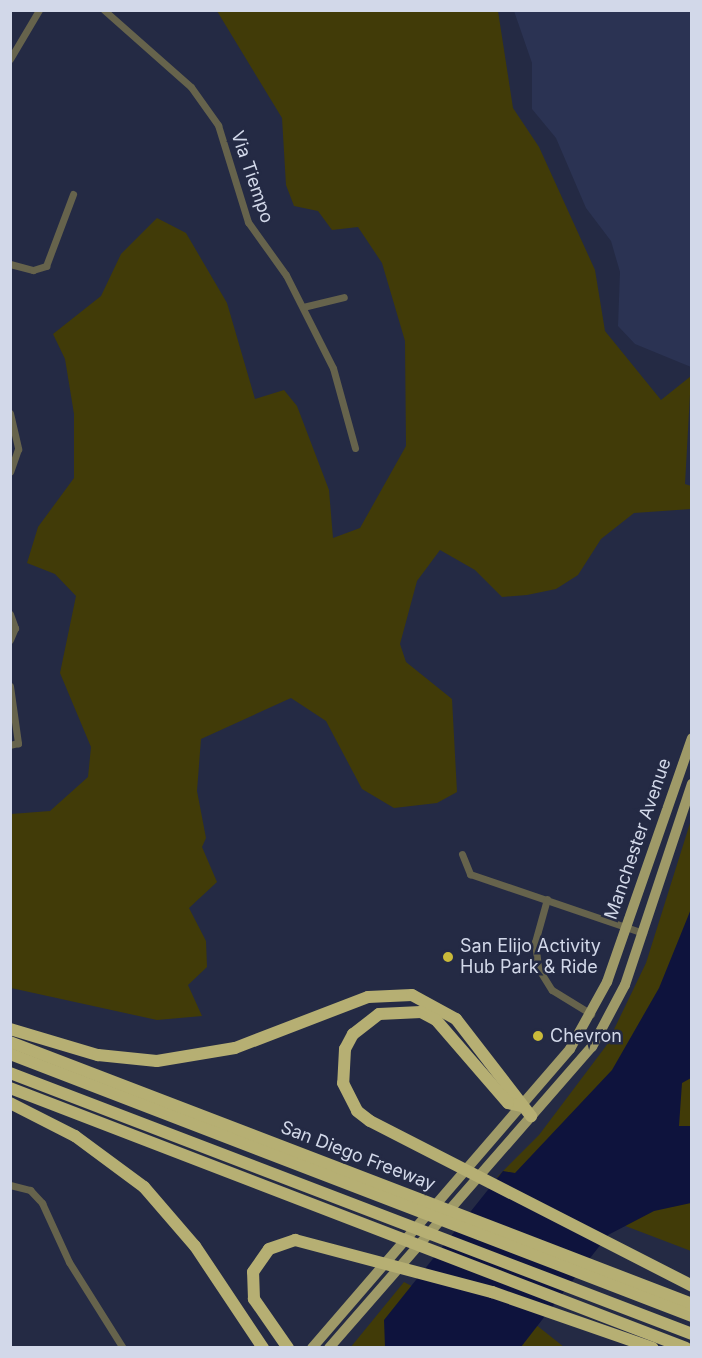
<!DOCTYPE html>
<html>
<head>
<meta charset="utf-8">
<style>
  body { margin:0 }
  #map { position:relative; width:702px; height:1358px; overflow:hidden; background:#242a44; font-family:Inter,sans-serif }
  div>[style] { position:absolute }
  .built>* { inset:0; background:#2b3353 }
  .green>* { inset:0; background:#413b08 }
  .water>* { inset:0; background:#0e133d }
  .minor>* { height:7px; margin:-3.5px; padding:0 3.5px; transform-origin:3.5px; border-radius:3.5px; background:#66634c }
  .primary>* { height:10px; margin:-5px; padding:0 5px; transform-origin:5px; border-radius:5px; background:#9f9a68 }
  .motorway>* { height:12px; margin:-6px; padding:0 6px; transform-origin:6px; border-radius:6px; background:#b6af73 }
  .dots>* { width:16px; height:16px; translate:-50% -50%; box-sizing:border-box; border:3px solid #242a44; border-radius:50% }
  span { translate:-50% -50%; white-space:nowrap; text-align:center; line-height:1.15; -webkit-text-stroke:5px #242a44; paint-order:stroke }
  .street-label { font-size:18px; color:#d2d8e9 }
  .poi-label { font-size:18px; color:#d2d8e9 }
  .left { translate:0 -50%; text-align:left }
  .frame { position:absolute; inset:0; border:12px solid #d2d8e9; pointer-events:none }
</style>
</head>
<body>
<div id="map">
  <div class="built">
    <div style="clip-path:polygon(514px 11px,691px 11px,691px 367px,635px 344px,618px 326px,620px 272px,611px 241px,586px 208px,556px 138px,532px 109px,532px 63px)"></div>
  </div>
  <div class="green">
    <div style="clip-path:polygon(217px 11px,498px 11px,513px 108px,539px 147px,595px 270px,605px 331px,661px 400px,691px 376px,685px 484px,691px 486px,691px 509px,634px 513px,601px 539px,578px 575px,556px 589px,527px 595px,502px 597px,475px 570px,440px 550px,417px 581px,400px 644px,406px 662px,452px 699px,457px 792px,437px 803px,394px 808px,362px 789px,326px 721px,291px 698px,201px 739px,197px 791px,206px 838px,202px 847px,217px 882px,189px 908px,206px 941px,207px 967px,188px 985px,202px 1016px,157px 1020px,11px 988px,11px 814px,50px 811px,88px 777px,91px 747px,60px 673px,76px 596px,55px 574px,27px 563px,38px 527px,74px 478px,74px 414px,65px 359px,53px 334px,101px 296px,121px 254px,157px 218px,186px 233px,227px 303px,255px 399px,284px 390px,297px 406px,329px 490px,333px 538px,360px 528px,406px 446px,405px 341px,382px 263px,358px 227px,332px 230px,318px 211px,294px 206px,286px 185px,282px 118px)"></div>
    <div style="clip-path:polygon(691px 820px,691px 1251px,497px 1177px,539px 1135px,606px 1046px,646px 963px)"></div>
    <div style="clip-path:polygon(404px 1282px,523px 1344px,535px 1324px,564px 1347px,350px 1348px)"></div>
  </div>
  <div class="water">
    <div style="clip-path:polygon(691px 909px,691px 1078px,682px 1083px,679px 1126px,691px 1126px,691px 1203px,654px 1211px,608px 1235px,521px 1347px,385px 1347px,384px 1320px,503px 1171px,515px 1173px,612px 1070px,659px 988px)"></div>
  </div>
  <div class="minor">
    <div style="left:104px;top:10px;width:116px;rotate:41.5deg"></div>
    <div style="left:191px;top:87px;width:47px;rotate:54.6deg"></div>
    <div style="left:218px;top:125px;width:102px;rotate:72.8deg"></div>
    <div style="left:248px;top:222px;width:65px;rotate:54.4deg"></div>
    <div style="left:286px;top:275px;width:104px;rotate:63.2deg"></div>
    <div style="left:333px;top:368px;width:83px;rotate:74.6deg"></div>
    <div style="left:10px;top:59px;width:57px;rotate:-59.4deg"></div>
    <div style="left:10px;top:264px;width:24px;rotate:15deg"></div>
    <div style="left:33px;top:270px;width:14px;rotate:-17deg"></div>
    <div style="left:46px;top:266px;width:77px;rotate:-69.4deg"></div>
    <div style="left:303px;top:307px;width:42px;rotate:-13.7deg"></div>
    <div style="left:10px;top:413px;width:37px;rotate:77deg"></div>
    <div style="left:18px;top:449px;width:24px;rotate:109deg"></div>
    <div style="left:10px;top:614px;width:15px;rotate:70deg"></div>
    <div style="left:15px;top:628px;width:13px;rotate:113deg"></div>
    <div style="left:10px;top:686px;width:58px;rotate:82deg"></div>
    <div style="left:18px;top:743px;width:8px;rotate:166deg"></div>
    <div style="left:462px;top:854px;width:22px;rotate:68deg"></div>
    <div style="left:470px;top:874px;width:183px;rotate:18.8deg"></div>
    <div style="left:547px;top:899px;width:45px;rotate:105.6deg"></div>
    <div style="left:535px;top:942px;width:26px;rotate:83deg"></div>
    <div style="left:538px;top:968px;width:26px;rotate:58deg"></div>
    <div style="left:552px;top:990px;width:46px;rotate:31.6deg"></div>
    <div style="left:10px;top:1185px;width:21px;rotate:14deg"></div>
    <div style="left:30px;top:1190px;width:18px;rotate:47deg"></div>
    <div style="left:42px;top:1203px;width:65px;rotate:65.4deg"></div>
    <div style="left:69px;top:1262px;width:102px;rotate:57.9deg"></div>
  </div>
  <div class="primary">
    <div style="left:312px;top:1348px;width:395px;rotate:-49.2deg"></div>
    <div style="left:570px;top:1049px;width:77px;rotate:-61.1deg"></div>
    <div style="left:607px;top:982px;width:258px;rotate:-70.8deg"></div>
    <div style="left:329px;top:1348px;width:400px;rotate:-48.9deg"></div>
    <div style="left:592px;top:1047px;width:70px;rotate:-62deg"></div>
    <div style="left:625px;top:985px;width:212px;rotate:-71.6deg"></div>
  </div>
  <div class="motorway">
    <div style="left:10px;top:1029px;width:92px;rotate:16.5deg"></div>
    <div style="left:98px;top:1055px;width:59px;rotate:5.8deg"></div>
    <div style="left:157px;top:1061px;width:79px;rotate:-9.5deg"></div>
    <div style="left:235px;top:1048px;width:142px;rotate:-21deg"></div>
    <div style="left:368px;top:997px;width:44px;rotate:-2.6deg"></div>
    <div style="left:412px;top:995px;width:50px;rotate:28.6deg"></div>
    <div style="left:456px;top:1019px;width:123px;rotate:52.3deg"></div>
    <div style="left:10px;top:1042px;width:731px;rotate:21.01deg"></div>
    <div style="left:10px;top:1054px;width:731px;rotate:21.01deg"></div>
    <div style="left:10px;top:1073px;width:730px;rotate:20.94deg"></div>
    <div style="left:10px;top:1088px;width:724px;rotate:21.04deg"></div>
    <div style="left:10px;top:1103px;width:73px;rotate:26.9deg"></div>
    <div style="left:75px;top:1136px;width:86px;rotate:36.5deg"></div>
    <div style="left:144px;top:1187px;width:78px;rotate:49.2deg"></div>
    <div style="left:195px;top:1246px;width:123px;rotate:56.3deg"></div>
    <div style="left:521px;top:1106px;width:13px;rotate:-167deg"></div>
    <div style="left:508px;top:1103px;width:110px;rotate:-130.9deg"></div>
    <div style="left:436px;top:1020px;width:17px;rotate:-152deg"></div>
    <div style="left:421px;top:1012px;width:42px;rotate:177.3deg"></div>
    <div style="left:379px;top:1014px;width:33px;rotate:142deg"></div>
    <div style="left:353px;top:1034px;width:17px;rotate:118deg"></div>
    <div style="left:345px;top:1049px;width:34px;rotate:93deg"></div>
    <div style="left:343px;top:1083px;width:31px;rotate:63deg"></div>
    <div style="left:357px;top:1111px;width:16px;rotate:38deg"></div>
    <div style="left:370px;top:1121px;width:362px;rotate:27.1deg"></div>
    <div style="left:288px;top:1348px;width:60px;rotate:-124.8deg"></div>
    <div style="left:254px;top:1299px;width:27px;rotate:-92deg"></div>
    <div style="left:253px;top:1272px;width:28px;rotate:-55deg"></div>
    <div style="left:269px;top:1249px;width:28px;rotate:-19deg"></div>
    <div style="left:295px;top:1240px;width:204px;rotate:14.8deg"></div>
    <div style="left:492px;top:1292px;width:170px;rotate:19.2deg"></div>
  </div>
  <div class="dots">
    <div style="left:448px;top:957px;background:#caba3a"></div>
    <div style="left:538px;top:1036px;background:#caba3a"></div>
  </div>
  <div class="street-label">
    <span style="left:252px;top:177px;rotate:71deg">Via Tiempo</span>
    <span style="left:638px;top:839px;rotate:-71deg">Manchester Avenue</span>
    <span style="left:358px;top:1156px;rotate:21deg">San Diego Freeway</span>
  </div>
  <div class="poi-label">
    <span class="left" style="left:460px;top:957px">San Elijo Activity<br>Hub Park &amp; Ride</span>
    <span class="left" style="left:550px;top:1036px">Chevron</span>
  </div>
  <div class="frame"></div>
</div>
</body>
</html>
